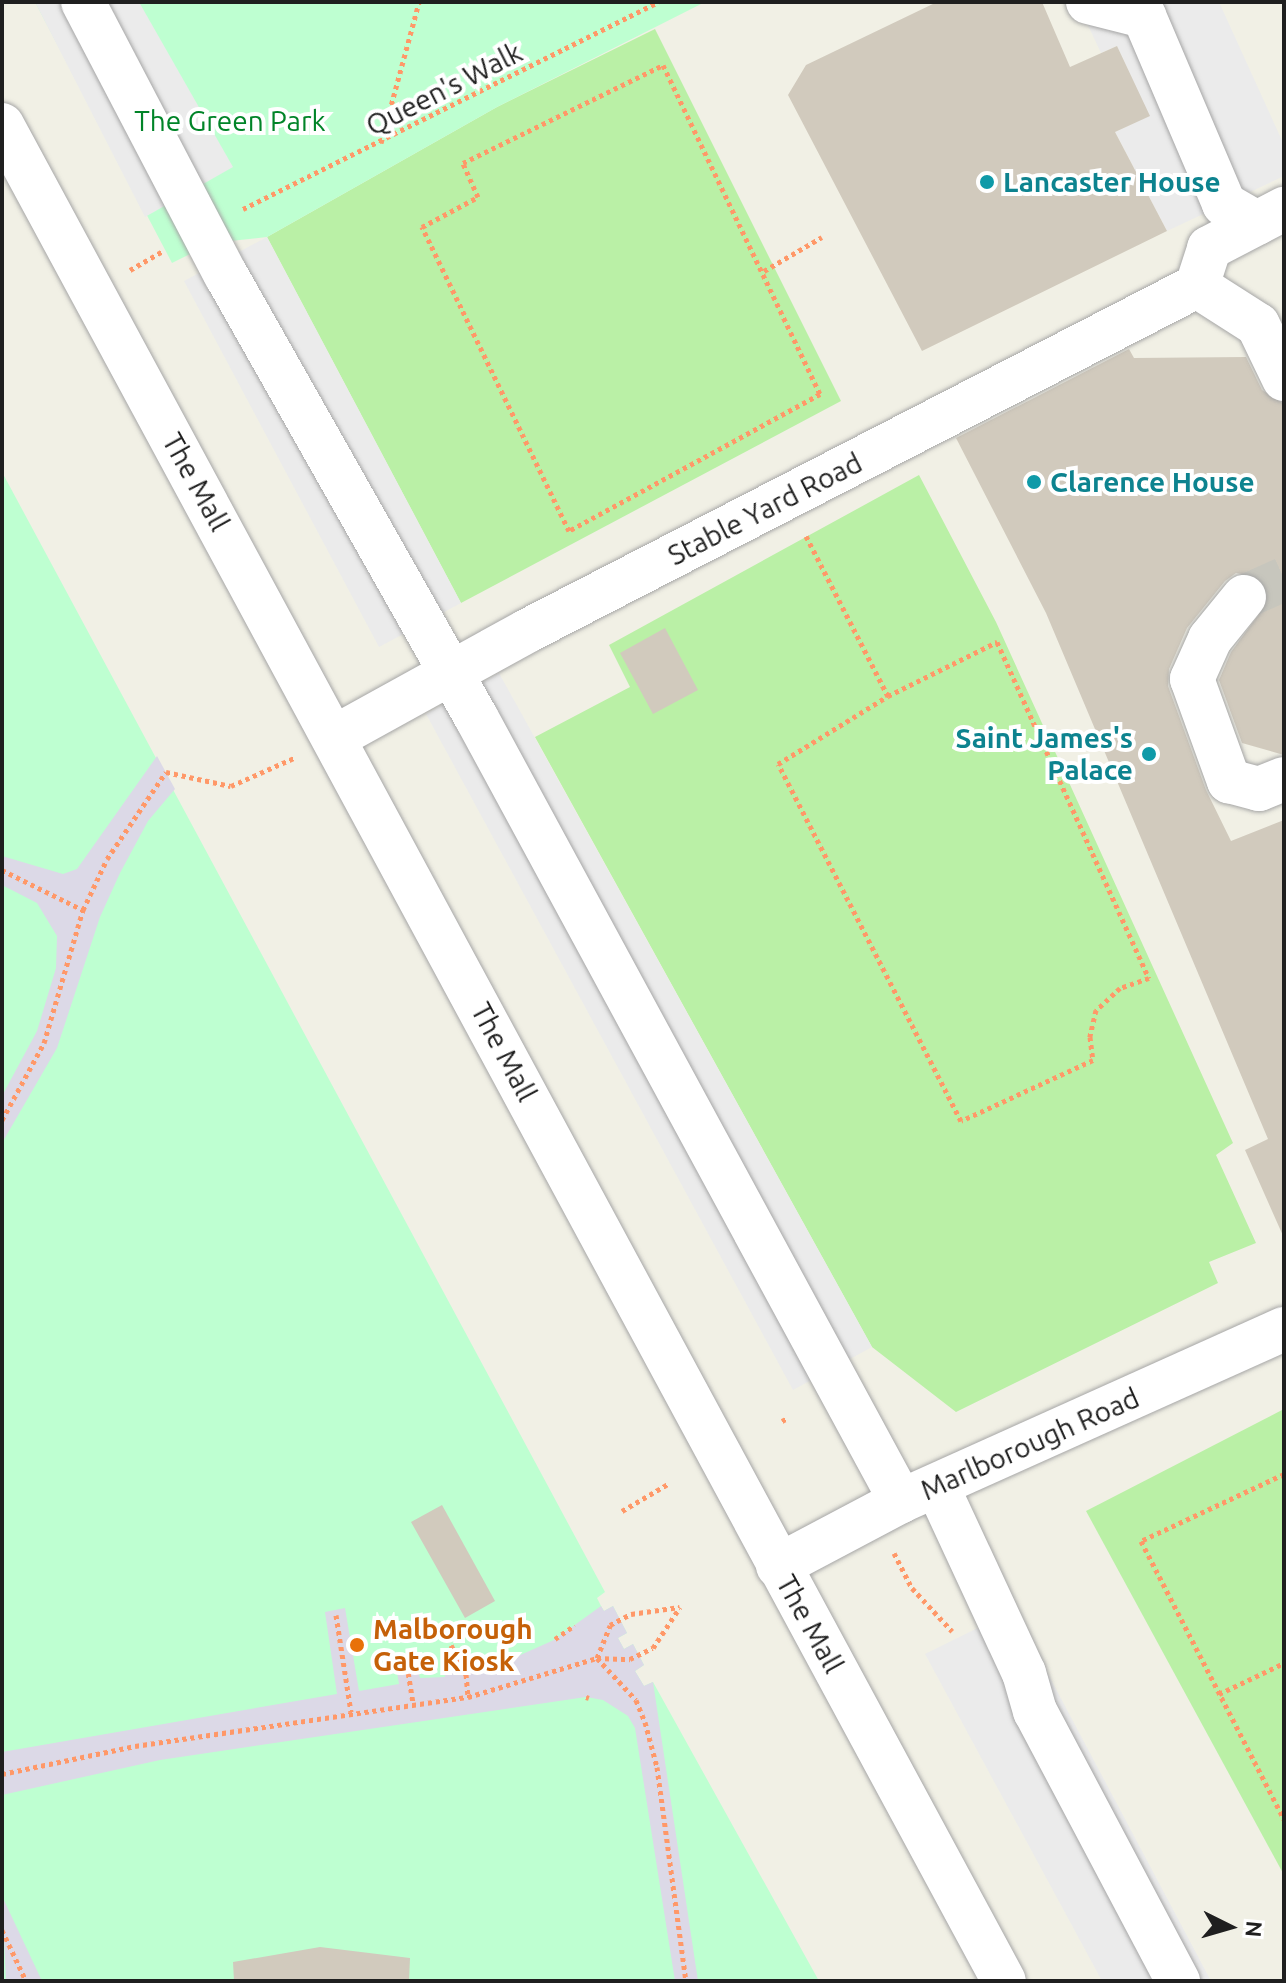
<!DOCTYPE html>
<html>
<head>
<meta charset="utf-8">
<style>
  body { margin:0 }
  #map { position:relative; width:1286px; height:1983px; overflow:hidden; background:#f1f0e5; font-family:Ubuntu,sans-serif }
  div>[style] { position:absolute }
  .grass>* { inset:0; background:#baf0a6 }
  .park>* { inset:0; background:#beffd1 }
  .parking>* { inset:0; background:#ebebeb }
  .plaza>* { inset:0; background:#dcd9e7 }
  .building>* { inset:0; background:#d1cabd }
  .minor-tunnel>* { height:44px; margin-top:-22px; transform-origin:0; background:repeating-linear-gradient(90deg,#c7c6bd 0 44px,transparent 0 66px) }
  .path>* { height:5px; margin-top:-2.5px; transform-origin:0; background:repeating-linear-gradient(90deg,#ff9868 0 4px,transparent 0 8px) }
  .roads { filter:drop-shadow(0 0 2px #a6a6a6) drop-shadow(0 0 2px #a6a6a6) }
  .minor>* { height:44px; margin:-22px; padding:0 22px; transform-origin:22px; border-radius:22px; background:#fff }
  .dots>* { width:22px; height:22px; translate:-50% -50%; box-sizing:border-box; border:4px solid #fff; border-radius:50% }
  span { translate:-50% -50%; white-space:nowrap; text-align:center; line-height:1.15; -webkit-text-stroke:8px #fff; paint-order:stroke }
  .street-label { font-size:28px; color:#1f1f1f }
  .park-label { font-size:28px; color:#018428 }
  .culture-label { font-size:28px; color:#0d838f; font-weight:700 }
  .left { translate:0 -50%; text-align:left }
  .right { translate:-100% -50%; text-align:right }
  .food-label { font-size:28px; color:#c56008; font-weight:700 }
  .frame { position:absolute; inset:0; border:4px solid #1f1f1f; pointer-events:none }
  .north { position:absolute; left:1190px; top:1887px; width:80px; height:80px; -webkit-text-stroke:6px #fff; paint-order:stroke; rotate:95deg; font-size:22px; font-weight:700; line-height:32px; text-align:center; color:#1f1f1f }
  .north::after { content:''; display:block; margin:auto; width:28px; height:36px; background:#1f1f1f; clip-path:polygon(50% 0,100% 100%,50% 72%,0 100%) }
</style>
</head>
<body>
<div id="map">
  <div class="grass">
    <div style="clip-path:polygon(655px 29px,841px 401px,461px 603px,267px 237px,497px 107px)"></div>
    <div style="clip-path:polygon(919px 475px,996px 622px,1233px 1143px,1216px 1155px,1256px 1243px,1209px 1262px,1218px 1283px,956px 1412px,872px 1347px,535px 737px,630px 687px,609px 645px)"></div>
    <div style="clip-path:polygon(1284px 1409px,1284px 1875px,1086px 1511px)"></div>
  </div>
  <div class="park">
    <div style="clip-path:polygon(35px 2px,705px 2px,497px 107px,267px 237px,212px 243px,172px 263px)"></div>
    <div style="clip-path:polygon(2px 472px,605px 1592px,597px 1598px,601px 1606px,604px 1611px,613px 1606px,627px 1633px,618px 1638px,624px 1649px,633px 1644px,644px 1665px,635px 1671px,644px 1686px,653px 1682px,819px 1981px,2px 1981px)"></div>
  </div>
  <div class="parking">
    <div style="clip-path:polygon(35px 2px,139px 2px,233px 167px,145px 217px)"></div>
    <div style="clip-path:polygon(1077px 2px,1219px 2px,1284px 145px,1284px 176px,1167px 231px,1115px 132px,1149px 116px,1117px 46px,1101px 53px)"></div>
    <div style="clip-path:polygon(267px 237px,461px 603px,379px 647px,184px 281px)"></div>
    <div style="clip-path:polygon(499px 673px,872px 1347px,793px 1390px,426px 714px)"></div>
    <div style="clip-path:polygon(1014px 1610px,1211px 1981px,1102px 1981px,925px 1654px)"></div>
  </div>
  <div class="plaza">
    <div style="clip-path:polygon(157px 756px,175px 789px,148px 821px,120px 873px,100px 917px,57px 1048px,2px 1143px,2px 1096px,37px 1031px,56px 968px,57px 936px,37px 903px,2px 885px,2px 856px,63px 874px,77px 869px)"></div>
    <div style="clip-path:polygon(601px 1606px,604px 1611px,613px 1606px,627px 1633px,618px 1638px,624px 1649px,633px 1644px,644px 1665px,635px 1671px,644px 1686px,653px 1682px,698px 1981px,675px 1981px,635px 1728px,628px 1716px,603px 1700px,586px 1697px,160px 1760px,2px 1795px,2px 1752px,337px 1694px,325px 1612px,345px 1608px,359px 1691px,399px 1684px,395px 1660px,414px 1656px,420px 1678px,445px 1677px,442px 1653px,464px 1647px,485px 1666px,498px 1665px,554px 1640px)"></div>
    <div style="clip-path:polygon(2px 1896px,42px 1981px,6px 1981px)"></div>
  </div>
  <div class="building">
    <div style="clip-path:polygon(937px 2px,1042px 2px,1070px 67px,1117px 46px,1150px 116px,1115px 132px,1167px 231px,922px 351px,788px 95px,806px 65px)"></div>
    <div style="clip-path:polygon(1129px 349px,1134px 358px,1246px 357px,1262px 390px,1284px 404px,1284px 755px,1242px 743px,1219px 680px,1231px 652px,1268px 602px,1259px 577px,1236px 573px,1225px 581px,1187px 628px,1169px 669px,1168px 686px,1206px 790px,1231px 841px,1284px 820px,1284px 1238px,1245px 1150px,1268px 1139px,1046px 613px,956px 438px)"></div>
    <div style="clip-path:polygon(665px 628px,698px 690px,653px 714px,620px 653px)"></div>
    <div style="clip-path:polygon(442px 1505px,495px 1601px,465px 1618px,411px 1522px)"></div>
    <div style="clip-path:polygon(320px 1947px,410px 1958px,409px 1981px,234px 1981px,233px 1962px)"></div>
  </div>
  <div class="minor-tunnel">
    <div style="left:1244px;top:597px;width:44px;rotate:-24.2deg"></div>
  </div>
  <div class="path">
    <div style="left:663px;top:65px;width:365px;rotate:64.5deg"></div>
    <div style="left:820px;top:394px;width:286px;rotate:151.4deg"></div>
    <div style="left:569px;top:531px;width:338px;rotate:-115.8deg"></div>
    <div style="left:422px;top:227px;width:64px;rotate:-28.2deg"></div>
    <div style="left:478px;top:197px;width:37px;rotate:-114deg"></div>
    <div style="left:463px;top:163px;width:223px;rotate:-26.1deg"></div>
    <div style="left:381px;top:143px;width:146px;rotate:-74.9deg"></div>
    <div style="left:243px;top:209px;width:464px;rotate:-26.5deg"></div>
    <div style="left:130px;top:270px;width:38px;rotate:-30deg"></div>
    <div style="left:764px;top:271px;width:67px;rotate:-30.4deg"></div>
    <div style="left:806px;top:536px;width:180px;rotate:62.9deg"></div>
    <div style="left:997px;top:642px;width:369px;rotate:65.7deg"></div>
    <div style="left:1149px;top:978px;width:31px;rotate:161deg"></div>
    <div style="left:1120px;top:988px;width:33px;rotate:137deg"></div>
    <div style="left:1096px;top:1010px;width:28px;rotate:103deg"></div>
    <div style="left:1090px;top:1037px;width:23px;rotate:83deg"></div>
    <div style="left:1093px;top:1060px;width:145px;rotate:155.2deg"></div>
    <div style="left:961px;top:1121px;width:401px;rotate:-117.1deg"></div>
    <div style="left:778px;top:764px;width:129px;rotate:-31.7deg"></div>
    <div style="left:888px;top:696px;width:122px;rotate:-26.4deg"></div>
    <div style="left:2px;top:870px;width:90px;rotate:26.3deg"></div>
    <div style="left:2px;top:1120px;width:88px;rotate:-61.4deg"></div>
    <div style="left:44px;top:1043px;width:139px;rotate:-73.7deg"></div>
    <div style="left:83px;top:910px;width:56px;rotate:-64.8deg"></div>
    <div style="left:107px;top:859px;width:105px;rotate:-55.9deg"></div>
    <div style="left:166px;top:772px;width:66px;rotate:12.2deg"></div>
    <div style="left:231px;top:786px;width:69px;rotate:-24deg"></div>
    <div style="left:782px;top:1421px;width:7px;rotate:-27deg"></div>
    <div style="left:1284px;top:1474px;width:158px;rotate:154.9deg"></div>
    <div style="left:1141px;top:1541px;width:313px;rotate:62.8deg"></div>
    <div style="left:622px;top:1511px;width:53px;rotate:-30.4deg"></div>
    <div style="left:894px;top:1553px;width:39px;rotate:63deg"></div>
    <div style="left:912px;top:1588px;width:59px;rotate:47.1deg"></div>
    <div style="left:336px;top:1615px;width:98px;rotate:81.2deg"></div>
    <div style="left:555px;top:1639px;width:24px;rotate:-35deg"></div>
    <div style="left:451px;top:1645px;width:33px;rotate:63deg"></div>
    <div style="left:466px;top:1674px;width:23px;rotate:85deg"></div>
    <div style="left:597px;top:1658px;width:57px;rotate:47.1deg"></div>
    <div style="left:636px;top:1700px;width:24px;rotate:68deg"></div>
    <div style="left:645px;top:1722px;width:47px;rotate:75.1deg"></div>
    <div style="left:657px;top:1767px;width:216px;rotate:82.3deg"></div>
    <div style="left:597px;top:1658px;width:35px;rotate:-68deg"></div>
    <div style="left:610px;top:1625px;width:24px;rotate:-28deg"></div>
    <div style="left:631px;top:1614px;width:49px;rotate:-8.1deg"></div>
    <div style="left:407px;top:1665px;width:39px;rotate:81deg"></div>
    <div style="left:1219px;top:1694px;width:72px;rotate:-25.5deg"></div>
    <div style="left:586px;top:1697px;width:3px;rotate:18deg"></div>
    <div style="left:2px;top:1774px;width:136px;rotate:-11.9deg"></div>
    <div style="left:135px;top:1746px;width:337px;rotate:-8.4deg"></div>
    <div style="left:468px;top:1697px;width:135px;rotate:-16.8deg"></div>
    <div style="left:597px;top:1658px;width:33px;rotate:2deg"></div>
    <div style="left:630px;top:1659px;width:25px;rotate:-26deg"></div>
    <div style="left:653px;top:1648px;width:49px;rotate:-56.6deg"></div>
    <div style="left:2px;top:1930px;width:56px;rotate:64.8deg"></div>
  </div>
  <div class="roads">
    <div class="minor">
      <div style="left:83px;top:2px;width:308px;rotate:62.4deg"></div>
      <div style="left:226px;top:275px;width:508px;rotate:60.51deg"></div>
      <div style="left:476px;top:717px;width:892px;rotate:61.54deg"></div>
      <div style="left:1088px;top:2px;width:58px;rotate:14deg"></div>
      <div style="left:1144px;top:16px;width:204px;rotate:66.9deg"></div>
      <div style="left:1224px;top:204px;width:38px;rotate:30deg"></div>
      <div style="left:2px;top:125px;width:2109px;rotate:61.64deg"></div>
      <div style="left:1197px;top:286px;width:72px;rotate:32.6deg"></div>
      <div style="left:1258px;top:325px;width:60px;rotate:64.3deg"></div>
      <div style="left:1244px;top:597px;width:54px;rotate:129deg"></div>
      <div style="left:1210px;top:639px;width:44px;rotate:114.2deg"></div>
      <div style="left:1192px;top:679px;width:109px;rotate:70.1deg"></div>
      <div style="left:1229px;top:781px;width:31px;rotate:15deg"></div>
      <div style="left:1259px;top:789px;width:27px;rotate:-22deg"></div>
      <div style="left:335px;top:737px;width:219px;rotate:-28.9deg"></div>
      <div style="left:527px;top:631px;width:754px;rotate:-27.25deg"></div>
      <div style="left:1197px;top:286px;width:40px;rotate:-72deg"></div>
      <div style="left:1209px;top:248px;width:85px;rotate:-27.5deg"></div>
      <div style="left:937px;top:1486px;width:206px;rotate:65.1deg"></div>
      <div style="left:1024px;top:1673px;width:40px;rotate:74deg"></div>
      <div style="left:1035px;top:1711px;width:306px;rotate:62.1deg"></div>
      <div style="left:778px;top:1566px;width:139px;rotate:-27.9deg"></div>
      <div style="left:901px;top:1501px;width:420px;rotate:-24.2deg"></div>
    </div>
  </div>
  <div class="dots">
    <div style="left:987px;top:182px;background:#0f9aa8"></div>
    <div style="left:1034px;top:482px;background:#0f9aa8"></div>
    <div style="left:1149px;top:754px;background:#0f9aa8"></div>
    <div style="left:357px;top:1645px;background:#e8710a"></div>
  </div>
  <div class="street-label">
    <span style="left:444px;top:89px;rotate:-27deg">Queen's Walk</span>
    <span style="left:196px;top:482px;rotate:61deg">The Mall</span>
    <span style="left:765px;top:509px;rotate:-27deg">Stable Yard Road</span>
    <span style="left:504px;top:1052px;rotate:62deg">The Mall</span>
    <span style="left:1030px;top:1444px;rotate:-24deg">Marlborough Road</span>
    <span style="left:810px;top:1624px;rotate:61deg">The Mall</span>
  </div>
  <div class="park-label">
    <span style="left:230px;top:121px">The Green Park</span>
  </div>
  <div class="culture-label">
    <span class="left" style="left:1003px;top:182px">Lancaster House</span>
    <span class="left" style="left:1050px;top:482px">Clarence House</span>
    <span class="right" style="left:1133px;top:754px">Saint James's<br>Palace</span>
  </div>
  <div class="food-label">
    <span class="left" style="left:373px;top:1645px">Malborough<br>Gate Kiosk</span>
  </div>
  <div class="frame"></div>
  <div class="north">N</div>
</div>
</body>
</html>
